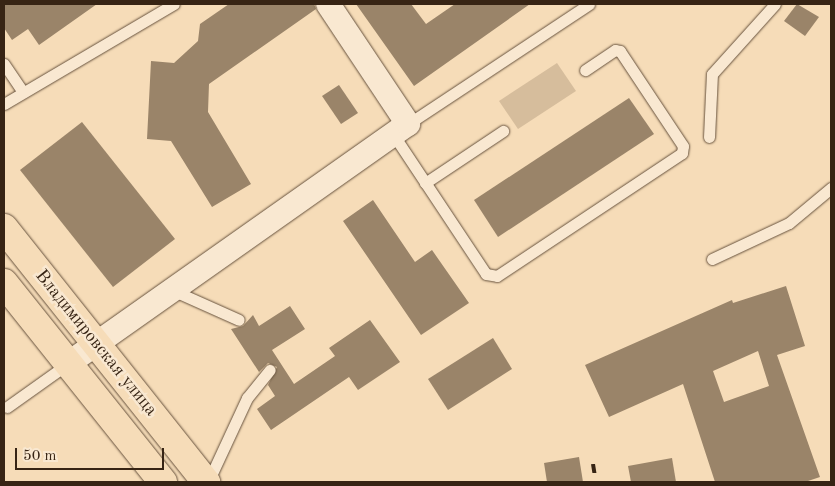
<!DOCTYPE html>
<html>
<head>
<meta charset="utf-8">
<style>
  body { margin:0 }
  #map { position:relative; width:835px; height:486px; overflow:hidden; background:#f6dcb8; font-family:"Old Standard TT",serif }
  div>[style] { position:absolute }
  .green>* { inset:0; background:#d6bd9c }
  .building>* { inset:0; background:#9a8469 }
  .roads { filter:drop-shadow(0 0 1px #67523d) drop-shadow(0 0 1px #67523d) }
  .service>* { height:11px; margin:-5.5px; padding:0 5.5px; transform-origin:5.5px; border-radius:5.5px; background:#f9e8d1 }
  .minor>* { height:24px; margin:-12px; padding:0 12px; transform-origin:12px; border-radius:12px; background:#f9e8d1 }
  .primary>* { height:28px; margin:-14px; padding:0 14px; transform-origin:14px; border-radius:14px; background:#f6dcb8 }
  .rail>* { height:4px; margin-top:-2px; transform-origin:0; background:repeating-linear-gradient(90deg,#372414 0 9px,transparent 0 18px) }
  span { translate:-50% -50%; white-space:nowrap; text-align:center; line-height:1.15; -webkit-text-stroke:5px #f9e8d1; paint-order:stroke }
  .street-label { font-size:18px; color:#372414 }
  .frame { position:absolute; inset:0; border:5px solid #372414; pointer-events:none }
  .scale { position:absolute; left:15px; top:448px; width:149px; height:22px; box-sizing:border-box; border:2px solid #372414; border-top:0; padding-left:6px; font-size:15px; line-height:18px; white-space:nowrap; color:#372414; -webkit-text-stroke:4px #f9e8d1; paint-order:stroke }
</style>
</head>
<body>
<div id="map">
  <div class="green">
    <div style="clip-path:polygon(557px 63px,576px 91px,518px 129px,499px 101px)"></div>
  </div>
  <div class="building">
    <div style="clip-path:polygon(4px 4px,97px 4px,39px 45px,28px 29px,12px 40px,4px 28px)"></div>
    <div style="clip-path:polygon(229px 4px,314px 4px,316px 9px,209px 84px,208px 112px,251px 184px,212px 207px,171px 141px,147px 139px,151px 61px,174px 63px,198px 41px,200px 24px)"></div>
    <div style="clip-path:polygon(356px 4px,411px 4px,426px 24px,455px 4px,530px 4px,414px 86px)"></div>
    <div style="clip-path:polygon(797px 4px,819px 17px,805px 36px,784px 21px)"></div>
    <div style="clip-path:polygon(339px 85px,358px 113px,341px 124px,322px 96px)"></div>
    <div style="clip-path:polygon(629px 98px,654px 134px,498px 237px,474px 200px)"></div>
    <div style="clip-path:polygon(82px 122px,175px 239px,113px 287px,20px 170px)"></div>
    <div style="clip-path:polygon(373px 200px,415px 262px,432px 250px,469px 303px,421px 335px,343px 221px)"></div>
    <div style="clip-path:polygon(evenodd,786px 286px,805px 346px,777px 355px,820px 477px,805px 482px,715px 482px,683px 384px,609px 417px,585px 365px,732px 300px,733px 303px,786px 286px,758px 351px,769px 386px,724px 402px,713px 371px,758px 351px)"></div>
    <div style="clip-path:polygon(290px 306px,305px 329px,272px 350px,294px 384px,335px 356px,329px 348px,370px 320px,400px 362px,358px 390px,349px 377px,271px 430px,257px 409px,275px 396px,268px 385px,277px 367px,268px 363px,259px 372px,231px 329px,243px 326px,253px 315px,259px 326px)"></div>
    <div style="clip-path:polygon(493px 338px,512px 369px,448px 410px,428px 379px)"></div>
    <div style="clip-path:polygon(579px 457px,583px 482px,547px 482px,544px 463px)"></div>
    <div style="clip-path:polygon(672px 458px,676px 482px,631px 482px,628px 466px)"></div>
  </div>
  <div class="roads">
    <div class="service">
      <div style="left:4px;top:64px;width:34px;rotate:56deg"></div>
      <div style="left:4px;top:104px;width:197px;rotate:-30.5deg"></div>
      <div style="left:408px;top:124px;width:217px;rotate:-33.5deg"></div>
      <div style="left:393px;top:134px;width:168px;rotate:56.4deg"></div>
      <div style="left:486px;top:274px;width:11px;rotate:10deg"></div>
      <div style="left:497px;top:276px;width:222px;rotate:-33.6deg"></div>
      <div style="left:682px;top:153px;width:7px;rotate:-82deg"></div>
      <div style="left:683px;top:146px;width:114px;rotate:-123.6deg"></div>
      <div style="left:620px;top:51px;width:5px;rotate:-169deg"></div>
      <div style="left:615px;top:50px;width:36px;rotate:146deg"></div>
      <div style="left:709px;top:137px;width:63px;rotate:-87.3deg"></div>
      <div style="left:712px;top:74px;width:94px;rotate:-48deg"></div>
      <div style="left:425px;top:183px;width:94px;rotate:-33.7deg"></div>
      <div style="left:712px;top:259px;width:85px;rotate:-25.1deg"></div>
      <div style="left:789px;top:223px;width:55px;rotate:-39.8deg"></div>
      <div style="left:172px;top:290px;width:73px;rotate:24.1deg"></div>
      <div style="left:7px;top:407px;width:76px;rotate:-35.4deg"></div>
      <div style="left:208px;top:482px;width:93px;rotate:-65.1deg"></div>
      <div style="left:247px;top:398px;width:36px;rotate:-51deg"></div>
    </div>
    <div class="minor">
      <div style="left:69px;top:363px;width:415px;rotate:-35.2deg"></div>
      <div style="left:408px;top:124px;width:144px;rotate:-123.7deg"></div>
    </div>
    <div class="primary">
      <div style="left:4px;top:228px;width:325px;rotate:51.5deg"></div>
      <div style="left:4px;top:283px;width:255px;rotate:51.4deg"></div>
    </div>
  </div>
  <div class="rail">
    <div style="left:593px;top:464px;width:18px;rotate:81deg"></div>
  </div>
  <div class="street-label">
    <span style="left:96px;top:343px;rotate:51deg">Владимировская улица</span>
  </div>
  <div class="frame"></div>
  <div class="scale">50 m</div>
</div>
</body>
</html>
